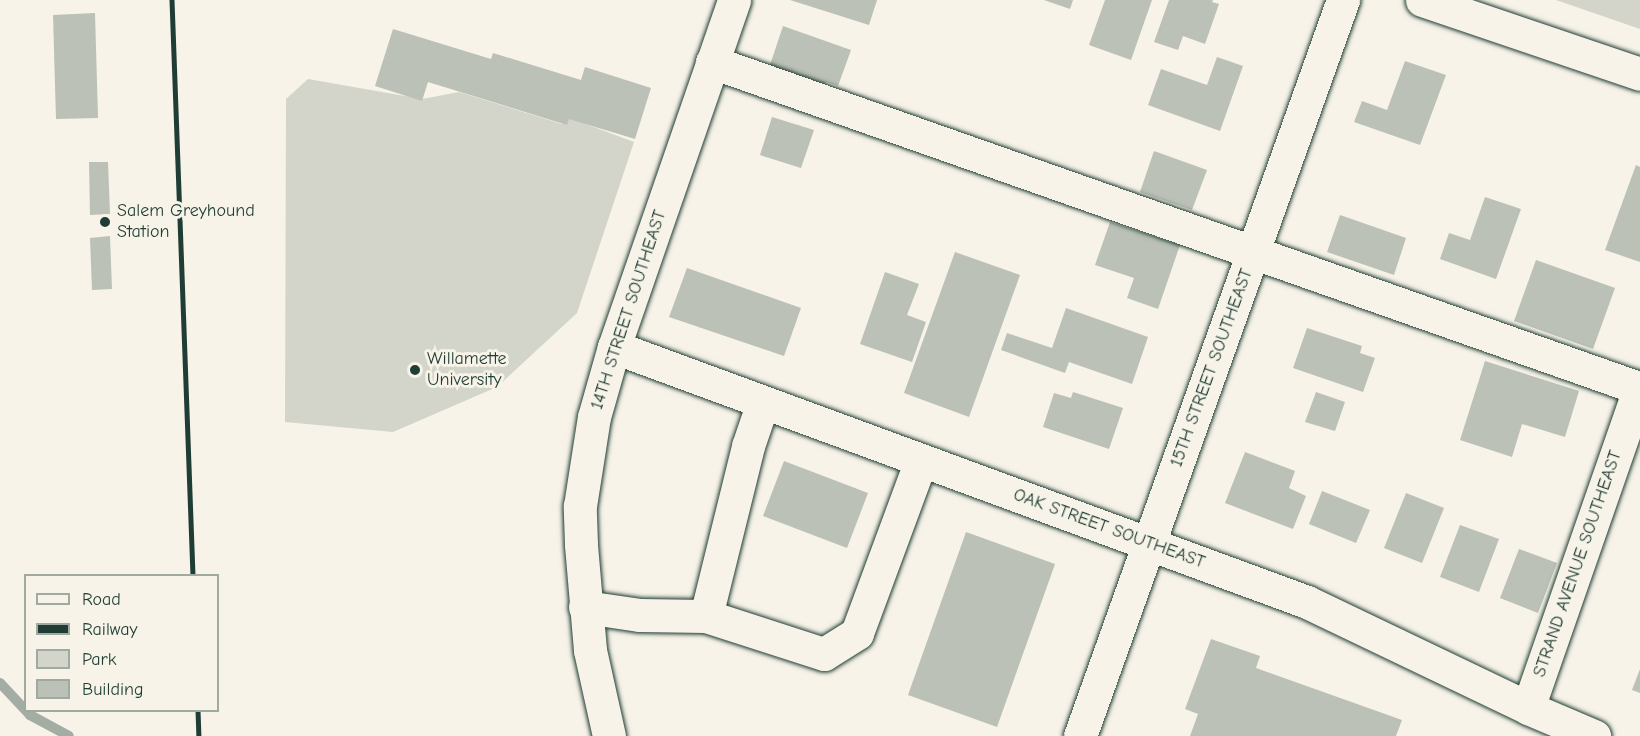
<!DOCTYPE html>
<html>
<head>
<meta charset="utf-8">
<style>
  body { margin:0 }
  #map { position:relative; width:1640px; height:736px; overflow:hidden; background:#f7f3e8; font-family:"Comic Neue",sans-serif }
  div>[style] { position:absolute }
  .green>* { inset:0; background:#d3d5ca }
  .stream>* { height:10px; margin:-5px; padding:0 5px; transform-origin:5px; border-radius:5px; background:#a4ada3 }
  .building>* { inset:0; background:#bbc1b6 }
  .roads { filter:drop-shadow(0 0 2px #1f3d34) drop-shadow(0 0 2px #1f3d34) }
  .minor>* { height:33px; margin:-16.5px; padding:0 16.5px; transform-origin:16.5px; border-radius:16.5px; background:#f7f3e8 }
  .rail>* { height:4.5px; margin:-2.25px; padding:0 2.25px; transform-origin:2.25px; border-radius:2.25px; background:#1f3d34 }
  .dots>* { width:16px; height:16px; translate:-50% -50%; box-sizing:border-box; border:3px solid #f7f3e8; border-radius:50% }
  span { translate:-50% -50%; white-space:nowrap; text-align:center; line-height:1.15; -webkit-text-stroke:6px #f7f3e8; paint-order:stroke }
  .poi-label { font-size:18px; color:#1f3d34 }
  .left { translate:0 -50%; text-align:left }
  .street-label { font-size:18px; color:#1f3d34 }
  .legend { position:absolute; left:24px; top:574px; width:195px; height:138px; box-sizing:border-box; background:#f7f3e8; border:2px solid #a1aaa0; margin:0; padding:8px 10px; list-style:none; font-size:18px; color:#1f3d34 }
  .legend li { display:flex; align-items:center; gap:12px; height:30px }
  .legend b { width:30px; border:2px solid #a1aaa0 }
</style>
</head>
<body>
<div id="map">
  <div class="green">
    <div style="clip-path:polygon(1556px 0,1640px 0,1640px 29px)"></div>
    <div style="clip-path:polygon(308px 79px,422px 99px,459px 92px,562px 124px,570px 118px,634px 142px,577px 313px,497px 387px,393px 432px,285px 422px,286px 99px)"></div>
  </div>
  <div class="stream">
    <div style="left:0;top:683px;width:44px;rotate:46.8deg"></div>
    <div style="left:30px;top:715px;width:44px;rotate:28.3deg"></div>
  </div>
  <div class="building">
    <div style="clip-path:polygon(790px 0,877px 0,869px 25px)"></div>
    <div style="clip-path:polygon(1044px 0,1073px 0,1070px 9px)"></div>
    <div style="clip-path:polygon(1105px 0,1152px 0,1131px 60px,1089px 45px)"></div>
    <div style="clip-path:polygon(1169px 0,1213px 0,1212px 2px,1219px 4px,1205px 44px,1183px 36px,1178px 50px,1154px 42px)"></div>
    <div style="clip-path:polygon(95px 13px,98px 118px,56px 119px,53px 15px)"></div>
    <div style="clip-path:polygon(783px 26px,851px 50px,838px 86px,826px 82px,825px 87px,769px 68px)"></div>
    <div style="clip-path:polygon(393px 29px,491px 59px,493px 53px,581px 80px,585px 67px,651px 88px,635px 139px,569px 119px,567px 125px,428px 82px,422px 101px,375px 86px)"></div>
    <div style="clip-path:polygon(1217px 57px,1243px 66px,1220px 131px,1148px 105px,1161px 69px,1207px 85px)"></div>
    <div style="clip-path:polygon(1405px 61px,1446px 75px,1420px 145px,1354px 122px,1362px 101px,1387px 110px)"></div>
    <div style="clip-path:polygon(772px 117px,814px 130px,801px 168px,760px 155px)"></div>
    <div style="clip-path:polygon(1154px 151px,1207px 170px,1192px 210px,1140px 192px)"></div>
    <div style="clip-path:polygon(89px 162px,108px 162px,110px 214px,90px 215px)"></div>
    <div style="clip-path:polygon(1636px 165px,1640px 167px,1640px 262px,1605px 250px)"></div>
    <div style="clip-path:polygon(1485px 197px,1521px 209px,1496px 279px,1440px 259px,1449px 233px,1470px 240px)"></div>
    <div style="clip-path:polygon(1340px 215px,1406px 238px,1394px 275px,1327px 252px)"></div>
    <div style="clip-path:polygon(1110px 222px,1180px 245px,1158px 309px,1127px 298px,1134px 278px,1095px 265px)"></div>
    <div style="clip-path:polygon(110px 236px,112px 289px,92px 290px,90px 238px)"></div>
    <div style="clip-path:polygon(955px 252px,1020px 275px,969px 417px,904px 393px)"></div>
    <div style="clip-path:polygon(1536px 260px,1615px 288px,1593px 349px,1514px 321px)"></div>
    <div style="clip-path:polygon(687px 268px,801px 308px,784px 356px,669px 317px)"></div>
    <div style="clip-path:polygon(885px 272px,919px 284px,907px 315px,926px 322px,912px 362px,860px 344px)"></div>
    <div style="clip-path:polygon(1066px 308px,1148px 337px,1132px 384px,1069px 362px,1065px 373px,1001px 350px,1007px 333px,1052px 348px)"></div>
    <div style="clip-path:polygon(1307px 328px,1362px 346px,1360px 353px,1375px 358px,1363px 392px,1293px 368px)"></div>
    <div style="clip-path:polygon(1485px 361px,1579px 391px,1565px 437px,1522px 424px,1512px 457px,1460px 440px)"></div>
    <div style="clip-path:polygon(1073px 392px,1123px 408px,1109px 449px,1043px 427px,1054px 393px,1071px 398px)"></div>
    <div style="clip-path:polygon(1316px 392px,1345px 402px,1335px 431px,1305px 422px)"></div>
    <div style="clip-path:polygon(1245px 452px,1295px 471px,1289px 488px,1306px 496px,1293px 529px,1225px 503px)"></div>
    <div style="clip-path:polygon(784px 461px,868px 493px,847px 548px,763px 516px)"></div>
    <div style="clip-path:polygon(1322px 491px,1370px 510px,1356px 543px,1309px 524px)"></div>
    <div style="clip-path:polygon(1406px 493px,1444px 508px,1422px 563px,1384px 548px)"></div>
    <div style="clip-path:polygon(1460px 525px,1499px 539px,1479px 592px,1440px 577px)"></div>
    <div style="clip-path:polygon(966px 532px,1055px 564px,997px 727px,908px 695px)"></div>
    <div style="clip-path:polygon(1519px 549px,1557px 563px,1538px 613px,1500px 598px)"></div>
    <div style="clip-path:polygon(1211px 639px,1260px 656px,1256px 668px,1402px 720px,1396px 736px,1190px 736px,1198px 714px,1185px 709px)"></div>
    <div style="clip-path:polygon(1640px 669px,1640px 693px,1632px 690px)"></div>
  </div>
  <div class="roads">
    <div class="minor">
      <div style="left:1422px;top:0;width:230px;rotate:18.7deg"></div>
      <div style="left:712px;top:62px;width:983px;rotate:19.38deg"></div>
      <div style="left:614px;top:347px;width:738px;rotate:20.2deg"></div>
      <div style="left:1307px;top:602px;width:245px;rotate:25.6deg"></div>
      <div style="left:1528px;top:708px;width:72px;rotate:23deg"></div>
      <div style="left:585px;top:607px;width:56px;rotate:8.3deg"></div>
      <div style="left:640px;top:615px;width:66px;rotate:0.9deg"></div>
      <div style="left:706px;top:616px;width:175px;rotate:-76.1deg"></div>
      <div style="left:748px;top:446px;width:46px;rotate:-71.2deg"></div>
      <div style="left:706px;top:616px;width:124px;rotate:17.9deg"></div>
      <div style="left:824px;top:654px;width:39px;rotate:-32deg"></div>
      <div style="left:857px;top:633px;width:184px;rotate:-69.7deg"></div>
      <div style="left:1528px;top:708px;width:340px;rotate:-70.8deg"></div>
      <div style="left:609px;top:736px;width:88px;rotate:-102.5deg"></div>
      <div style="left:590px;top:650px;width:106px;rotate:-94.9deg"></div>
      <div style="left:581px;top:544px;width:38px;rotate:-92deg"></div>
      <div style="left:580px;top:506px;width:90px;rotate:-81.1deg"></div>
      <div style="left:594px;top:417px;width:73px;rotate:-74.1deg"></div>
      <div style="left:614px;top:347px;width:367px;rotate:-70.9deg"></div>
      <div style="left:1080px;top:736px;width:782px;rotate:-70.34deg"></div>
    </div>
  </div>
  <div class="rail">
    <div style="left:172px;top:0;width:576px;rotate:87.91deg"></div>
    <div style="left:198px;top:710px;width:26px;rotate:88deg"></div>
  </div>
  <div class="dots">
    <div style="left:105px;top:222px;background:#1f3d34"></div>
    <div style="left:415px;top:370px;background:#1f3d34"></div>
  </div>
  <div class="poi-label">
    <span class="left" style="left:117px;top:222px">Salem Greyhound<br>Station</span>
    <span class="left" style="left:427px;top:370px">Willamette<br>University</span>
  </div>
  <div class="street-label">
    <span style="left:629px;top:310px;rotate:-72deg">14TH STREET SOUTHEAST</span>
    <span style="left:1212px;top:368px;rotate:-70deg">15TH STREET SOUTHEAST</span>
    <span style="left:1109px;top:529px;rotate:20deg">OAK STREET SOUTHEAST</span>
    <span style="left:1578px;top:564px;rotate:-71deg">STRAND AVENUE SOUTHEAST</span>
  </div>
  <ul class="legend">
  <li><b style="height:8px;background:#f7f3e8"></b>Road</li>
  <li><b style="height:8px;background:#1f3d34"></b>Railway</li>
  <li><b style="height:16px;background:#d3d5ca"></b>Park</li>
  <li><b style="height:16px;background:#bbc1b6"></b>Building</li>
  </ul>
</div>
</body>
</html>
